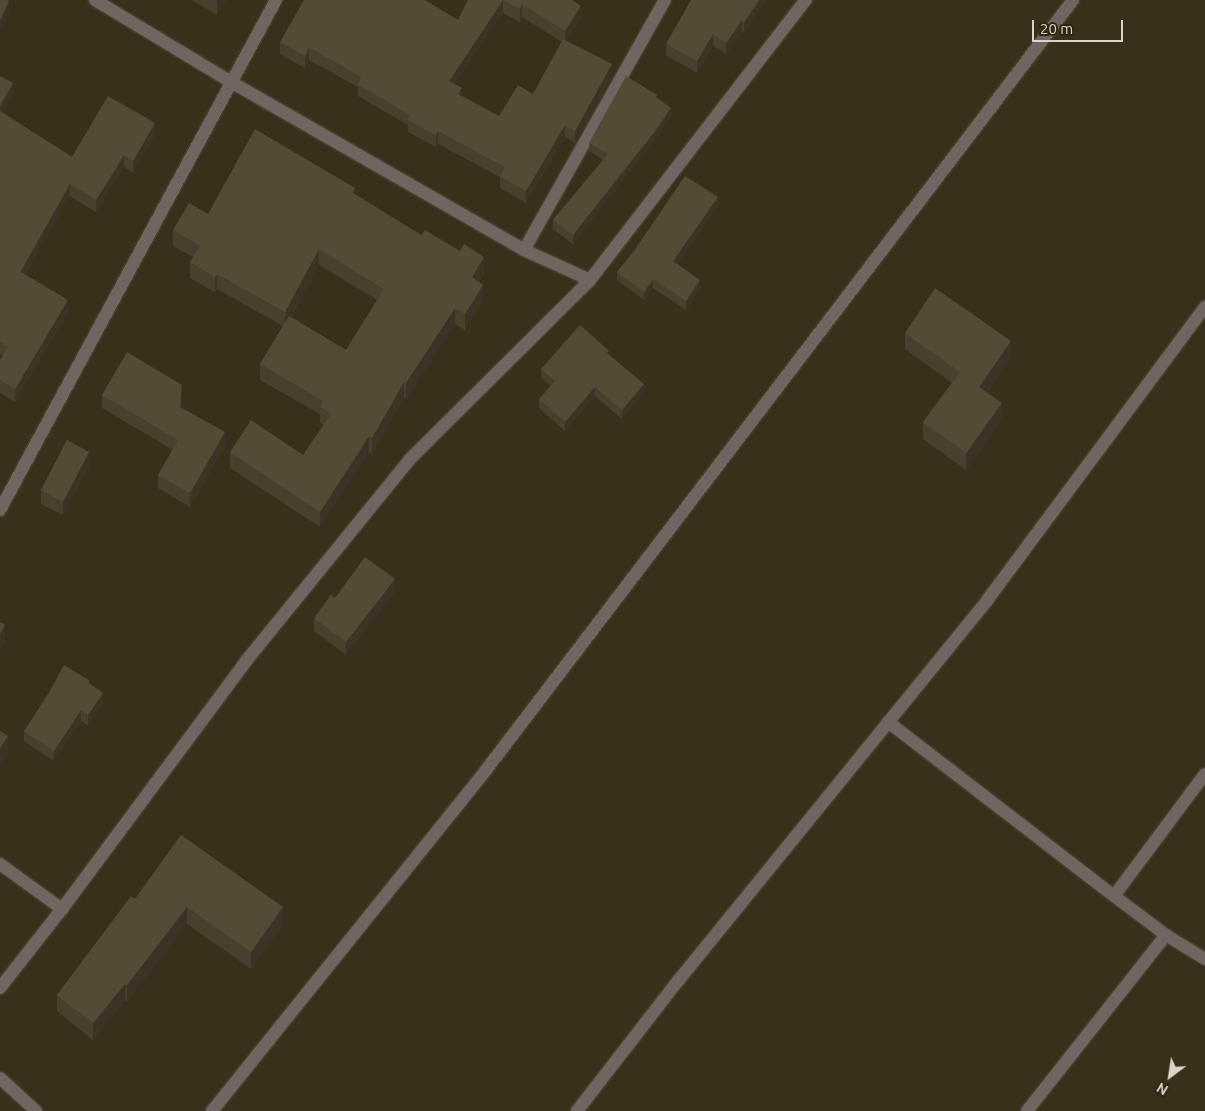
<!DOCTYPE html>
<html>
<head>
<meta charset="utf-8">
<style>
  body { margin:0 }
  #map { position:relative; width:1205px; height:1111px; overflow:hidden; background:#39301c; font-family:Ubuntu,sans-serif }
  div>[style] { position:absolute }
  .roads { filter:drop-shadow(0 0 1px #564e3b) drop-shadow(0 0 1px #564e3b) }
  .street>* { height:12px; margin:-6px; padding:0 6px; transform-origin:6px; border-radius:6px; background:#716562 }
  .wall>* { inset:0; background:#48402e }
  .shaded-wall>* { inset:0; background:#3b3426 }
  .building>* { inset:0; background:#544b36 }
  span { translate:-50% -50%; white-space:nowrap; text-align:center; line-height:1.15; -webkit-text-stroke:4.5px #2f2612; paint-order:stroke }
  .north { position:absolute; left:1145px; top:1051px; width:50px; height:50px; -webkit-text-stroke:4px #2f2612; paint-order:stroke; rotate:211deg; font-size:14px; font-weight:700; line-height:20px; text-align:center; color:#dad5c9 }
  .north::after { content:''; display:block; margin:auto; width:18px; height:22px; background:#dad5c9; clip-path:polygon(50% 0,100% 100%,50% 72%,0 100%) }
  .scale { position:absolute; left:1032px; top:20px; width:91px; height:22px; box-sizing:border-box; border:2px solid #dad5c9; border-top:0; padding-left:6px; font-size:15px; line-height:18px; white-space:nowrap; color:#dad5c9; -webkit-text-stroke:4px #2f2612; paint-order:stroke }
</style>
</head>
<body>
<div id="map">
  <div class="roads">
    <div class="street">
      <div style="left:95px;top:0;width:159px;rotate:31.1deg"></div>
      <div style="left:231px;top:82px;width:338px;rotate:29.8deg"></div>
      <div style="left:524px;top:250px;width:72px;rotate:24.4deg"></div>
      <div style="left:524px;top:250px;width:287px;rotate:-60.6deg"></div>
      <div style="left:0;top:510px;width:580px;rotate:-61.58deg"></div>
      <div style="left:888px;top:722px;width:285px;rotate:37.6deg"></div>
      <div style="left:1114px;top:896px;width:65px;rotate:36.9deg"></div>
      <div style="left:1166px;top:935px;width:46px;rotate:31.6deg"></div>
      <div style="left:0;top:864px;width:77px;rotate:36deg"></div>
      <div style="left:1114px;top:896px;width:152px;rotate:-53.3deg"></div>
      <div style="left:0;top:988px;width:100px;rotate:-51.9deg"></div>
      <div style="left:62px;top:909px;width:309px;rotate:-53.4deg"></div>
      <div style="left:246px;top:661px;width:260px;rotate:-50.9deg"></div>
      <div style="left:410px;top:459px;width:254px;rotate:-44.8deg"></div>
      <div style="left:590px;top:280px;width:354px;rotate:-52.4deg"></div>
      <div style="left:0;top:1078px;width:49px;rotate:42.5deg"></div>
      <div style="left:212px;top:1111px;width:437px;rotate:-51.2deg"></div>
      <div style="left:486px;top:770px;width:968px;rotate:-52.68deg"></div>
      <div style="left:577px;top:1111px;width:165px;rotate:-52.2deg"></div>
      <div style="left:678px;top:981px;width:492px;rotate:-50.9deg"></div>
      <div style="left:988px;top:599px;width:364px;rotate:-53.4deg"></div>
      <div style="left:1027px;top:1111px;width:224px;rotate:-51.7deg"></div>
    </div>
  </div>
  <div class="wall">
    <div style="clip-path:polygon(192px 0,226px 0,217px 15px)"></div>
    <div style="clip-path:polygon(evenodd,468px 0,572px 0,581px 18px,567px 41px,612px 77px,575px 143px,565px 137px,526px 203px,500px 188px,500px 177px,438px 144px,436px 147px,408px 132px,408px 125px,358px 96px,358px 87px,309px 60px,305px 68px,280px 54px,280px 42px,458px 20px,468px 0,503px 13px,520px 22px,522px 17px,562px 42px,533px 94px,499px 116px,462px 96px,455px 84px,503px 13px)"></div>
    <div style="clip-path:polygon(766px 0,744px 33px,742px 31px,726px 54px,713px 45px,697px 73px,666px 55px,666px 44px)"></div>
    <div style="clip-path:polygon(0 76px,13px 95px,3px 113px,72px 157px,155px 135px,133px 173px,124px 167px,96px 212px,70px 196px,25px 274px,68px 312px,15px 402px,0 393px,0 360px,3px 356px,0 354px)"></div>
    <div style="clip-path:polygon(657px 98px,671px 116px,656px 138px,573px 244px,553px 229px,553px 220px,603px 160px,589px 151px,589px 143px)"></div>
    <div style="clip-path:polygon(evenodd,355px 194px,421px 235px,484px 272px,479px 282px,483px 301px,465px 330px,455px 324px,406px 399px,404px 397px,372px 454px,369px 452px,320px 527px,230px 468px,230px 452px,303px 455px,324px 425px,320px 423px,320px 414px,260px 380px,260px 364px,283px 326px,217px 289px,215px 292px,190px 278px,190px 262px,193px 257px,173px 246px,173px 230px,208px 214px,355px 194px,319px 265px,377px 300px,346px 350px,291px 317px,319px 265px)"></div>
    <div style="clip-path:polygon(718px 206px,677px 264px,700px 289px,686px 310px,653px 288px,644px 300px,617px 280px,617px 272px)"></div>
    <div style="clip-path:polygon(905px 333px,1011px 358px,987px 392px,1002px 420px,966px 470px,923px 439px,923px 422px,952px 383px,905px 349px)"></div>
    <div style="clip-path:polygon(609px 354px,644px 393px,622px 419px,595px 396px,565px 431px,539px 408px,539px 399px,551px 386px,541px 378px,541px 369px)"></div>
    <div style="clip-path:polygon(102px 395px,182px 398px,181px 408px,225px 446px,190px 507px,158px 488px,158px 475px,173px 450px,102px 408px)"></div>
    <div style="clip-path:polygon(89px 466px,63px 515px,41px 504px,41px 490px)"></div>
    <div style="clip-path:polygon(395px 592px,346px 655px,314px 631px,314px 618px,335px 598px)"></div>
    <div style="clip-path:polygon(90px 684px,103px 703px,88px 726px,81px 721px,54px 761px,24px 741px,24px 731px)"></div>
    <div style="clip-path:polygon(181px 835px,283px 924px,251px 969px,187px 924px,127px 1002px,125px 1000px,93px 1040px,57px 1011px,57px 995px,135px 899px)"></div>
  </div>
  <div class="shaded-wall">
    <div style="clip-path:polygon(217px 0,226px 0,217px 15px)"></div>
    <div style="clip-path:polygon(503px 0,503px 13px,449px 94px,449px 81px)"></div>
    <div style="clip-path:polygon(759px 0,766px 0,744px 33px,744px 22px)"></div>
    <div style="clip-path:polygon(9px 1px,9px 14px,0 34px,0 21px)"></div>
    <div style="clip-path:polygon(522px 4px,522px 17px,520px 22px,520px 9px)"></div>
    <div style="clip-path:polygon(581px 6px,581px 18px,565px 44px,565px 31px)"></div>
    <div style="clip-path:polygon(742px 20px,742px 31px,726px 54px,726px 43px)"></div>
    <div style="clip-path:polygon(713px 34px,713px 45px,697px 73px,697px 61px)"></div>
    <div style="clip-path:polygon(309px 47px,309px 60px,305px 68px,305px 56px)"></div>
    <div style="clip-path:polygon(612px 64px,612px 77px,575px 143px,575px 131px)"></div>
    <div style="clip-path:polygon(13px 83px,13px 95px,0 119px,0 106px)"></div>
    <div style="clip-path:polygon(462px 88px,462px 100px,458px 94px)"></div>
    <div style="clip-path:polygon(671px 108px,671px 116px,656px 138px,573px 244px,573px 235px)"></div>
    <div style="clip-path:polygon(155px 123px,155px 135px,133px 173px,133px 161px)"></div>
    <div style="clip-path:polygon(565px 125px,565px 137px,526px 203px,526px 191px)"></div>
    <div style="clip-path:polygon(438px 131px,438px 144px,436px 147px,436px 135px)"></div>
    <div style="clip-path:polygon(124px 155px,124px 167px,96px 212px,96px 200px)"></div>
    <div style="clip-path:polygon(70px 184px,70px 196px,22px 281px,21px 272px,22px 269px)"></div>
    <div style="clip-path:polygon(718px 197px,718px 206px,673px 270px,673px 261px)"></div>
    <div style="clip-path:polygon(319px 249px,319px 265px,285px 327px,285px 312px)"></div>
    <div style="clip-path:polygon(484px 257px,484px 272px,472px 293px,472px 277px)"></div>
    <div style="clip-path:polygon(217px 274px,217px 289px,215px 292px,215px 277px)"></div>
    <div style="clip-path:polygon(653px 279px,653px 288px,644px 300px,644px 292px)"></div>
    <div style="clip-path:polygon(700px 280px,700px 289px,686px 310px,686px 301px)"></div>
    <div style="clip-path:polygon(483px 285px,483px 301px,465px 330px,465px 314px)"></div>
    <div style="clip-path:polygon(68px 300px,68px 312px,15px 402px,15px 389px)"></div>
    <div style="clip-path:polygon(455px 308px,455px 324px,406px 399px,406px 383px)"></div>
    <div style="clip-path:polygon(1011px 341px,1011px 358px,979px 403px,979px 387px)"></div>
    <div style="clip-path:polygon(404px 382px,404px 397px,372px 454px,372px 438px)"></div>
    <div style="clip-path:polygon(644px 384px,644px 393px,622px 419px,622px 410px)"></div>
    <div style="clip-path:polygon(182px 385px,182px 398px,180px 420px,180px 407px)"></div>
    <div style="clip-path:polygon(595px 387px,595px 396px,565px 431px,565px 422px)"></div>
    <div style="clip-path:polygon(1002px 403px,1002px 420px,966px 470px,966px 453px)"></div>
    <div style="clip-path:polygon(225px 432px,225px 446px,190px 507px,190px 493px)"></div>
    <div style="clip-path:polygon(369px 436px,369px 452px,320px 527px,320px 512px)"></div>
    <div style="clip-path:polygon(89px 452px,89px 466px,63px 515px,63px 502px)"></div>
    <div style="clip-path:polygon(395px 579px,395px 592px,346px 655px,346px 642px)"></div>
    <div style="clip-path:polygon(5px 625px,5px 642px,0 651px,0 634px)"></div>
    <div style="clip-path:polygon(103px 693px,103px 703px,88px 726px,88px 715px)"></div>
    <div style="clip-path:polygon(81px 710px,81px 721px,54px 761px,54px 751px)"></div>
    <div style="clip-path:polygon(8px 736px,8px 754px,0 766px,0 749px)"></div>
    <div style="clip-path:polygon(187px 907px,187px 924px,127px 1002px,127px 985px)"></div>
    <div style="clip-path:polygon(283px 907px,283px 924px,251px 969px,251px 952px)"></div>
    <div style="clip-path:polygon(125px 984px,125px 1000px,93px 1040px,93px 1023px)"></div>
  </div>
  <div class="building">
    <div style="clip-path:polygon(0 0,7px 0,9px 1px,0 21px)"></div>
    <div style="clip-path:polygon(304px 0,425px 0,458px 20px,468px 0,572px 0,581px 6px,565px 31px,522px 4px,520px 9px,503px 0,449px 81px,462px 88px,458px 94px,499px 116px,518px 85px,533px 94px,563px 39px,612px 64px,575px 131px,565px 125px,526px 191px,500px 176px,505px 167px,438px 131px,436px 135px,408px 120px,410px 115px,358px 84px,361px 77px,309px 47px,305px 56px,280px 42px)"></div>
    <div style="clip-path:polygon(691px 0,759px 0,744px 22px,742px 20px,726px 43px,713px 34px,697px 61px,666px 44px)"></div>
    <div style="clip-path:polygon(0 76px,13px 83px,0 106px)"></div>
    <div style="clip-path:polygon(626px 76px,657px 95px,656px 97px,671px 108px,656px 130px,573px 235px,553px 220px,608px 154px,589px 143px)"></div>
    <div style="clip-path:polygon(108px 96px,155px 123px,133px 161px,124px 155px,96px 200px,70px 184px,22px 269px,21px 272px,68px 300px,15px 389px,0 380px,0 360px,8px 347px,0 342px,0 111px,72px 157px)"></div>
    <div style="clip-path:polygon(255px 129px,355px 188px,353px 193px,421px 235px,425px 230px,460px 251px,464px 244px,484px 257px,472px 277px,483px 285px,465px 314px,455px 308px,406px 383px,404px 382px,372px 438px,369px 436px,320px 512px,230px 452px,251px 420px,303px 455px,331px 414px,320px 407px,323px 401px,260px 364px,289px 316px,346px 350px,384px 289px,319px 249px,285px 312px,217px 274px,215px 277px,190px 262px,200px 246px,173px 230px,189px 203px,208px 214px)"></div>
    <div style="clip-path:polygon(685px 176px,718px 197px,673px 261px,700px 280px,686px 301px,653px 279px,644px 292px,617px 272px,634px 251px)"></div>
    <div style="clip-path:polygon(935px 288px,1011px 341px,979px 387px,1002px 403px,966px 453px,923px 422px,960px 372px,905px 333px)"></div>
    <div style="clip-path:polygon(580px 325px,609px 351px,607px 353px,644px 384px,622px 410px,595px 387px,565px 422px,539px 399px,555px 381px,541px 369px)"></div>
    <div style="clip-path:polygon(127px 352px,182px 385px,180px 407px,225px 432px,190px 493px,158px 475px,178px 440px,102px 395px)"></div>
    <div style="clip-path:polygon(67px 440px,89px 452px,63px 502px,41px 490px)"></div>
    <div style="clip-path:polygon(365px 557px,395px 579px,346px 642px,314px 618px,331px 595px,335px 598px)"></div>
    <div style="clip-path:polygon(0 622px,5px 625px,0 634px)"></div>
    <div style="clip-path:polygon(64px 665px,90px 681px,89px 683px,103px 693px,88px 715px,81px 710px,54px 751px,24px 731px,50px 691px)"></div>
    <div style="clip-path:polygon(0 731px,8px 736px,0 749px)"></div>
    <div style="clip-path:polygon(181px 835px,283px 907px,251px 952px,187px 907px,127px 985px,125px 984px,93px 1023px,57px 995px,131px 896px,135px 899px)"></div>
  </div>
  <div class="north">N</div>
  <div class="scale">20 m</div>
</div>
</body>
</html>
